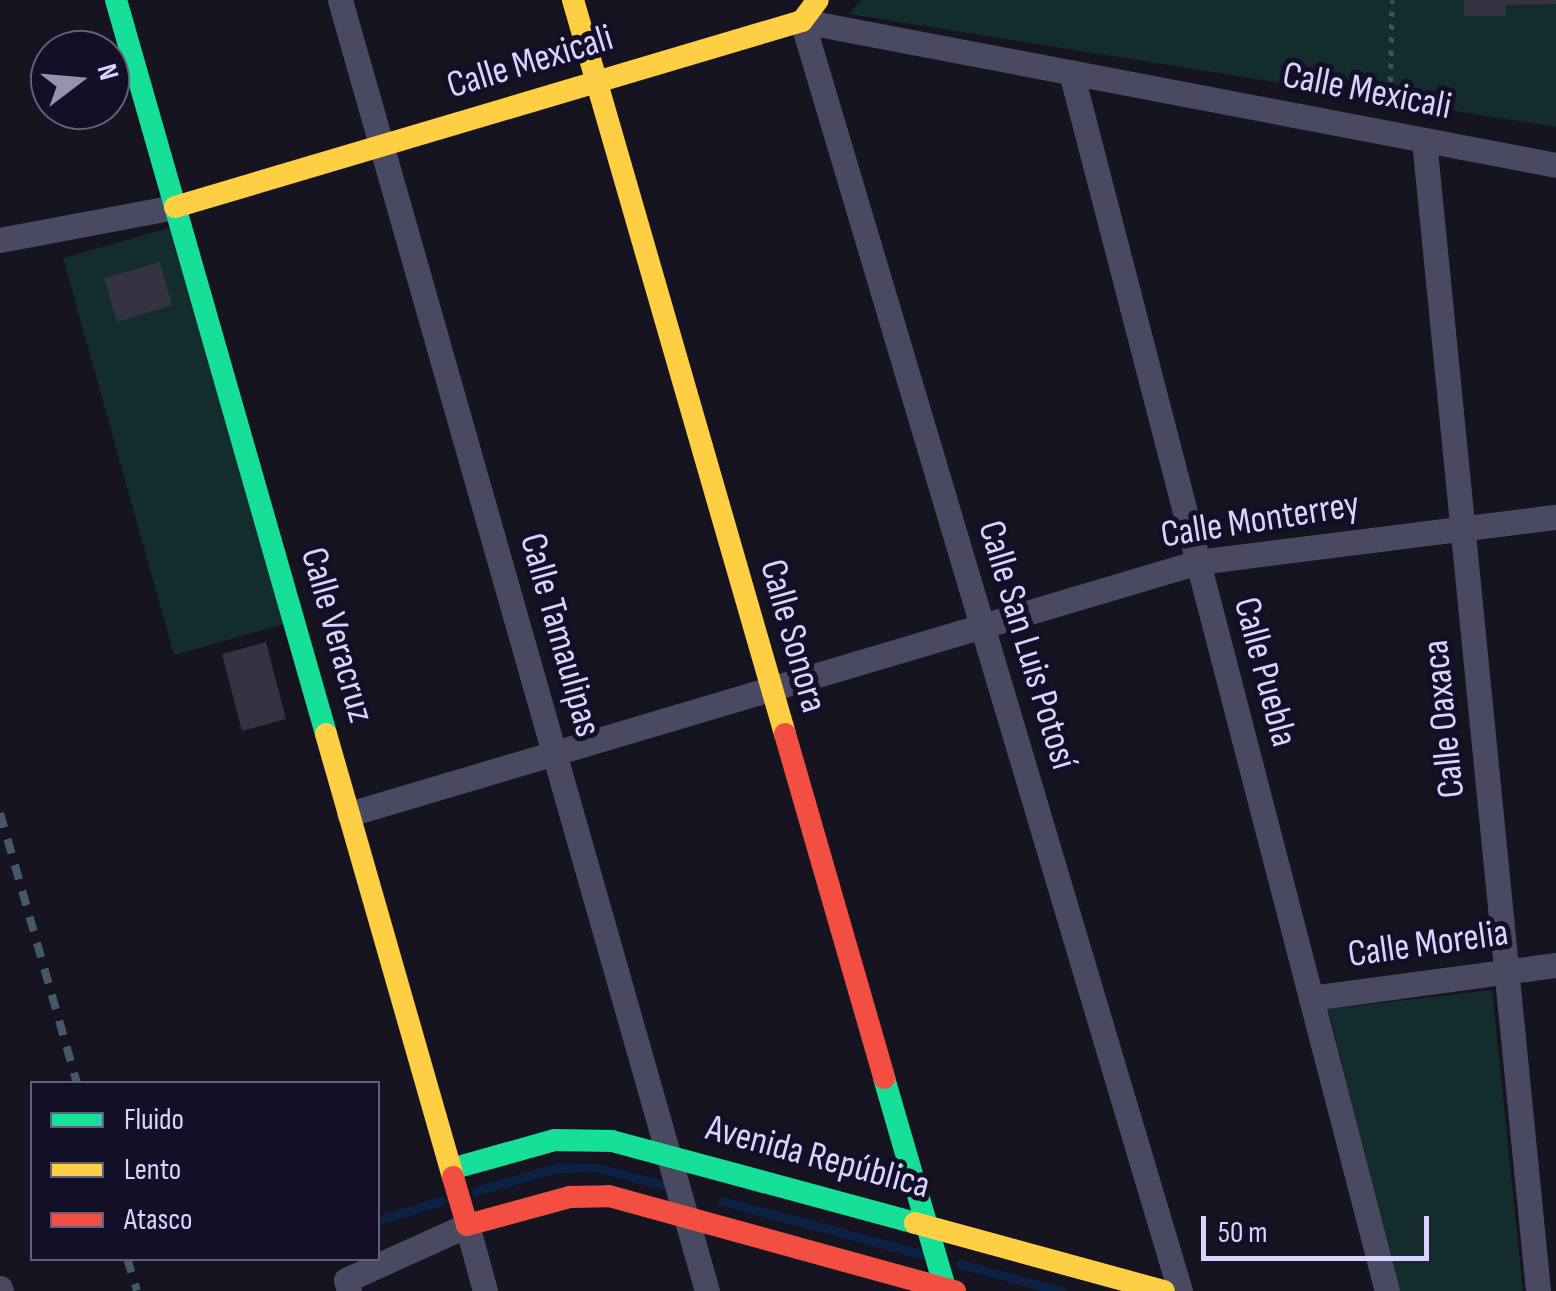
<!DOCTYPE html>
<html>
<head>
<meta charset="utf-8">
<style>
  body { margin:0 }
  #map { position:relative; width:1556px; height:1291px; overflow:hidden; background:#161421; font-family:"Sofia Sans Condensed",sans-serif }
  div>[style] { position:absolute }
  .green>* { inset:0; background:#132c2d }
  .stream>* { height:9px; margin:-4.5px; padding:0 4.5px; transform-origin:4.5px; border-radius:4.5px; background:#0d2144 }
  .building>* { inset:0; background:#343243 }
  .path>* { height:5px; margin-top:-2.5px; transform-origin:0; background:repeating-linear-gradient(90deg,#44505f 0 5px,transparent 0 13px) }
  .street>* { height:25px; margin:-12.5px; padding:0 12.5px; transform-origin:12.5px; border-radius:12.5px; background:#4a4962 }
  .fast>* { height:22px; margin:-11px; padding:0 11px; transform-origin:11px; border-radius:11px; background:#16e098 }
  .slow>* { height:22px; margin:-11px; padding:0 11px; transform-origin:11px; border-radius:11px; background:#ffcf43 }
  .jam>* { height:22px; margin:-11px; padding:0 11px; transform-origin:11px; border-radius:11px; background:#f24e42 }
  .rail>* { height:8px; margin-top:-4px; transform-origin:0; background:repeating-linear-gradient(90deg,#43596b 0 15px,transparent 0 27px) }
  span { translate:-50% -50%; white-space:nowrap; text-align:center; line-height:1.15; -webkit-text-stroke:10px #130f26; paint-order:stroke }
  .street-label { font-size:38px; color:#d9d4ff }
  .legend { position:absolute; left:30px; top:1081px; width:350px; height:180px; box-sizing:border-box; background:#130f26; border:2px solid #625e7d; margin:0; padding:12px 18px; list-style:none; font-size:30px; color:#d9d4ff }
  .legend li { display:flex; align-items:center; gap:20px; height:50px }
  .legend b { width:50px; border:2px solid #625e7d }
  .north { position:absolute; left:30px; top:30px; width:100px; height:100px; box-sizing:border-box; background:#130f26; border:2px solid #625e7d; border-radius:50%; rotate:74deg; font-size:28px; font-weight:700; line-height:40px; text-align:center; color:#d9d4ff }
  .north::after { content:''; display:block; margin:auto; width:35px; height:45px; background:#9591b1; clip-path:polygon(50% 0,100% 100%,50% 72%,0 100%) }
  .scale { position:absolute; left:1201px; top:1216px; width:228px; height:45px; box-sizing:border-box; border:5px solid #d9d4ff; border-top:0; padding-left:12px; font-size:30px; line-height:35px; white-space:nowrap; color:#d9d4ff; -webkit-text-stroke:8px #130f26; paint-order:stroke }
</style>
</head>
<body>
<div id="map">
  <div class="green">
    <div style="clip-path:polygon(861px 0,1556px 0,1556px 127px,849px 14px)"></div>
    <div style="clip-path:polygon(172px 227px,284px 624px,174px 655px,63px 258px)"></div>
    <div style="clip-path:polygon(1492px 990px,1523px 1291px,1398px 1291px,1328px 1009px)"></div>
  </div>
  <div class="stream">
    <div style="left:476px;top:1191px;width:83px;rotate:-16deg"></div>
    <div style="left:556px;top:1168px;width:39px;rotate:-1deg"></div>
    <div style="left:595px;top:1167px;width:78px;rotate:14.9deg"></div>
    <div style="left:722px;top:1201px;width:206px;rotate:14.9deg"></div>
    <div style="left:378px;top:1220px;width:66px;rotate:-16.8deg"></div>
    <div style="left:960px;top:1264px;width:105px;rotate:15deg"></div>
  </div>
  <div class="building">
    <div style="clip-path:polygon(1464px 0,1556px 0,1556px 4px,1506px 5px,1506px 16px,1464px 16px)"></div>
    <div style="clip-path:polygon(160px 262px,172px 305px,117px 322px,104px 278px)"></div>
    <div style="clip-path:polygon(266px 642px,286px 719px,242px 731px,222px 654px)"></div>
  </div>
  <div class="path">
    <div style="left:1390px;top:107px;width:107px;rotate:-88.9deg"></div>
  </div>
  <div class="street">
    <div style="left:340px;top:0;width:1342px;rotate:74.13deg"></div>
    <div style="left:1071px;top:72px;width:1259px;rotate:75.47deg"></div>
    <div style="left:1424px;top:140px;width:1157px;rotate:84.34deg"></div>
    <div style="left:0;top:240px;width:178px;rotate:-10.7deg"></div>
    <div style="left:349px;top:814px;width:886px;rotate:-16.53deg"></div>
    <div style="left:1198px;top:562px;width:361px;rotate:-7.2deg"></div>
    <div style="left:1311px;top:998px;width:247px;rotate:-7.7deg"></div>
    <div style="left:0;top:1288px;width:3px;rotate:72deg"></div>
    <div style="left:349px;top:1291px;width:11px;rotate:-105deg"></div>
    <div style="left:346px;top:1280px;width:133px;rotate:-24.4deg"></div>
    <div style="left:467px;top:1225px;width:68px;rotate:74.7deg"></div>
    <div style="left:1180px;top:1291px;width:1325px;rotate:-106.57deg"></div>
    <div style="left:802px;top:21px;width:768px;rotate:10.81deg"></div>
  </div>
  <div class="fast">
    <div style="left:116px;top:0;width:763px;rotate:74.03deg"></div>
    <div style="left:884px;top:1078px;width:222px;rotate:73.8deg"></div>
    <div style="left:451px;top:1169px;width:108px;rotate:-15.6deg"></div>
    <div style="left:555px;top:1140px;width:57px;rotate:1deg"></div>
    <div style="left:612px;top:1141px;width:314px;rotate:15.1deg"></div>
  </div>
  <div class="slow">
    <div style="left:573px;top:0;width:764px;rotate:73.89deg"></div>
    <div style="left:175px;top:207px;width:654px;rotate:-16.52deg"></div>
    <div style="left:802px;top:21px;width:26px;rotate:-53deg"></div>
    <div style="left:326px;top:734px;width:461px;rotate:74deg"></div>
    <div style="left:915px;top:1223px;width:258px;rotate:15.3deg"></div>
  </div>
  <div class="jam">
    <div style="left:785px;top:734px;width:358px;rotate:73.9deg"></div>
    <div style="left:453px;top:1177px;width:50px;rotate:73.7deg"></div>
    <div style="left:467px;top:1225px;width:107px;rotate:-15.2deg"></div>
    <div style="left:570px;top:1197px;width:39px;rotate:-1deg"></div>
    <div style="left:609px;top:1196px;width:359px;rotate:15.4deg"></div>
  </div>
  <div class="rail">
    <div style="left:0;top:813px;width:282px;rotate:74.1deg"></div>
    <div style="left:127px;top:1258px;width:34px;rotate:73deg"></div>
  </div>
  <div class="street-label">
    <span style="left:530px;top:62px;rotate:-17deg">Calle Mexicali</span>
    <span style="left:1367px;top:91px;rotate:11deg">Calle Mexicali</span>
    <span style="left:1260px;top:520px;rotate:-9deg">Calle Monterrey</span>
    <span style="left:337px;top:635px;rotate:74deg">Calle Veracruz</span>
    <span style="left:560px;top:635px;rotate:74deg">Calle Tamaulipas</span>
    <span style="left:793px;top:636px;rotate:74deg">Calle Sonora</span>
    <span style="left:1027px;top:645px;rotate:73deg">Calle San Luis Potosí</span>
    <span style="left:1265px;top:672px;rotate:75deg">Calle Puebla</span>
    <span style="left:1444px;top:719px;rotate:-96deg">Calle Oaxaca</span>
    <span style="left:1428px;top:944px;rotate:-8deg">Calle Morelia</span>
    <span style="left:818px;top:1157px;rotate:15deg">Avenida República</span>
  </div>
  <ul class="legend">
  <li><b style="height:12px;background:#16e098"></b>Fluido</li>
  <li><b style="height:12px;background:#ffcf43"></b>Lento</li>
  <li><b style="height:12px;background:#f24e42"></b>Atasco</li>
  </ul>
  <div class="north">N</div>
  <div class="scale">50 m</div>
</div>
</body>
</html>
